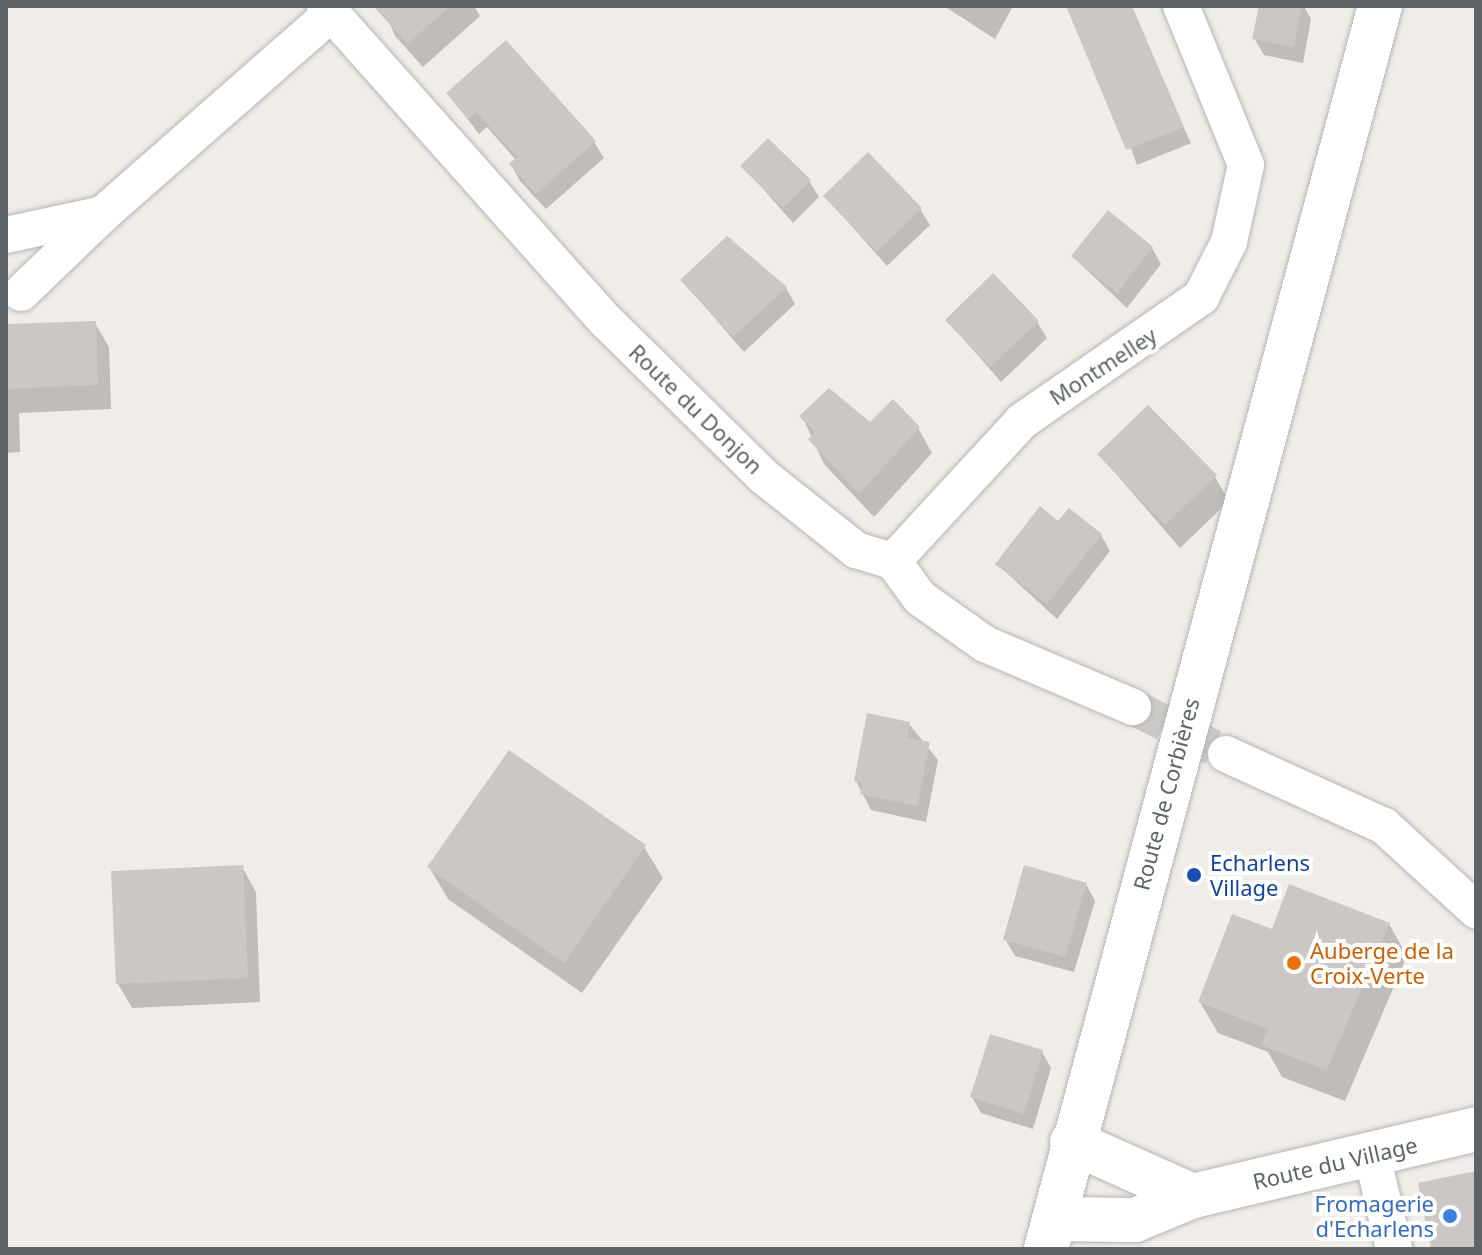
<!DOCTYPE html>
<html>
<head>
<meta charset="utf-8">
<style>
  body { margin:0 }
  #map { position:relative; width:1482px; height:1255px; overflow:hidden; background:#f0ece7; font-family:"Noto Sans",sans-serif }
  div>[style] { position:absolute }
  .shadow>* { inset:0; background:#0003 }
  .building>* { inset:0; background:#ccc7c4 }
  .street-tunnel>* { height:36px; margin-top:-18px; transform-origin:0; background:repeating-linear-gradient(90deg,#cccac7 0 36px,transparent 0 54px) }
  .roads { filter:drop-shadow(0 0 2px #b2b6b9) drop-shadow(0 0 2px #b2b6b9) }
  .street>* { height:36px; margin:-18px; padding:0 18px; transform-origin:18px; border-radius:18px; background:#fff }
  .secondary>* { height:44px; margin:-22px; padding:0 22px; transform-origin:22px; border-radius:22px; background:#fff }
  .dots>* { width:22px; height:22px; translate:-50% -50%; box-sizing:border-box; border:4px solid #fff; border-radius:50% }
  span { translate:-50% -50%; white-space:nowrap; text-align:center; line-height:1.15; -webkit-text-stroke:8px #fff; paint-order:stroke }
  .street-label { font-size:22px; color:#5e6467 }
  .transit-label { font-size:22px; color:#164399 }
  .left { translate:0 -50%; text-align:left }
  .food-label { font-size:22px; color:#c56008 }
  .shop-label { font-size:22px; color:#366cbe }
  .right { translate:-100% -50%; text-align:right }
  .frame { position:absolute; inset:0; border:8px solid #5e6467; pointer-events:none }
</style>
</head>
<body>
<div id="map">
  <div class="shadow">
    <div style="clip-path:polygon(383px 6px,474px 6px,480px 16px,423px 67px,395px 36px)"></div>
    <div style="clip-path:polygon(944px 6px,1013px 6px,995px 39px)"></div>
    <div style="clip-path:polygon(1079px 6px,1127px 6px,1191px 143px,1137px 165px)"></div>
    <div style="clip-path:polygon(1261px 6px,1304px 6px,1311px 19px,1303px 63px,1264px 55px,1254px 38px)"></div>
    <div style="clip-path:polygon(448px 94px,594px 142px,604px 158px,546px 209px,520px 181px,511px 164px,516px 160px,487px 127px,479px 134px)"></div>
    <div style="clip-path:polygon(743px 166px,809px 181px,819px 197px,793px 223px)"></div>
    <div style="clip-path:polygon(825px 196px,920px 209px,930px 225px,887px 266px)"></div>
    <div style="clip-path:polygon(1152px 248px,1161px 264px,1127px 308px,1073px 257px)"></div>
    <div style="clip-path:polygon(682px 280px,786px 288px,795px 304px,744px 352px)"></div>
    <div style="clip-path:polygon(947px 320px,1037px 322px,1047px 338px,1001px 382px)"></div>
    <div style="clip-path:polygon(95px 323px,109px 347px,111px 409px,19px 413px,20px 452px,6px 453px,6px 326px)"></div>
    <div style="clip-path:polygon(802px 416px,918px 428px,932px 453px,874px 517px,824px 464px)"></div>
    <div style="clip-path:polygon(1099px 454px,1215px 477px,1229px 501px,1180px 548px)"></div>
    <div style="clip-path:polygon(1059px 523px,1101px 535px,1110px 551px,1057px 619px,997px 564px)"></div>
    <div style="clip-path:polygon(909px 724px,938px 760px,926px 822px,871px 810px,856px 781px)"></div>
    <div style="clip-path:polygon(644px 847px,663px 878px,582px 993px,448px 899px,429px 867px)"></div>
    <div style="clip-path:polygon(242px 867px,256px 892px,260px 1002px,132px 1008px,118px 984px)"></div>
    <div style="clip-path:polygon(1086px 884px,1095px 901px,1074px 972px,1015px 956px,1005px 939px)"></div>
    <div style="clip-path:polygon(1389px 924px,1407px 956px,1345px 1101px,1282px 1077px,1268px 1052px,1218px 1033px,1200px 1002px,1273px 932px)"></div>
    <div style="clip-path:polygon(1042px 1052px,1051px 1068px,1033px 1129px,981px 1113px,972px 1097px)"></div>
  </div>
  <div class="building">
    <div style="clip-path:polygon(373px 6px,450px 6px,408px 44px)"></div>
    <div style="clip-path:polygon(1066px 6px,1132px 6px,1184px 127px,1126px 150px)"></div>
    <div style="clip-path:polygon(1259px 6px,1302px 6px,1294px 47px,1252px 39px)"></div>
    <div style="clip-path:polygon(506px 40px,596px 141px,536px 194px,509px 164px,517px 157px,476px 112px,468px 119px,446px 93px)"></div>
    <div style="clip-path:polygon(768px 138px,811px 180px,783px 208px,740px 166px)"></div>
    <div style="clip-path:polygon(868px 152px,922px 208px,877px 252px,823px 196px)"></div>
    <div style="clip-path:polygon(1108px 210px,1153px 247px,1117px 293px,1071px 256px)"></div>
    <div style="clip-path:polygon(727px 236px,787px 287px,733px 337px,680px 280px)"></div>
    <div style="clip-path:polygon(993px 273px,1039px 321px,990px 367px,945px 320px)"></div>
    <div style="clip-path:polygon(96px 321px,98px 385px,6px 389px,6px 324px)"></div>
    <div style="clip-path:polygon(829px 388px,870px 422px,893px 399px,920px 427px,859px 494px,808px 439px,815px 432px,799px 416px)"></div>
    <div style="clip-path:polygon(1148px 405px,1217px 475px,1165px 525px,1097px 454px)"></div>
    <div style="clip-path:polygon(1040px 506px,1058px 521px,1069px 508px,1102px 534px,1047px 604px,995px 564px)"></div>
    <div style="clip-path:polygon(867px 713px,910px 722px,907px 738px,930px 742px,917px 806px,860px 794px,862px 783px,854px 781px)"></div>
    <div style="clip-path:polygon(509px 750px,646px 845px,564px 963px,427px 867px)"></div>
    <div style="clip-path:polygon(243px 865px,248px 978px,116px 984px,111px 871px)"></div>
    <div style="clip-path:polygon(1024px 865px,1087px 883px,1065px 957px,1003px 940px)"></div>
    <div style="clip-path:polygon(1289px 884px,1390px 923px,1327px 1070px,1261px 1045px,1268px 1029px,1198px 1002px,1232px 914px,1272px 929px)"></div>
    <div style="clip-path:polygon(990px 1034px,1043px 1050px,1024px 1114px,970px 1097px)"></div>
    <div style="clip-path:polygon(1476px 1171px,1476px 1249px,1431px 1249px,1418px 1183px)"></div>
  </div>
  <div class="street-tunnel">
    <div style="left:1133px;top:707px;width:104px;rotate:26.8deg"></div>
  </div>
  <div class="roads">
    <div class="street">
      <div style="left:325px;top:6px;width:422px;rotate:48.3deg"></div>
      <div style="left:606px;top:321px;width:221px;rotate:44.6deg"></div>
      <div style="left:763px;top:476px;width:119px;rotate:38.5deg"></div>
      <div style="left:856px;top:550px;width:39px;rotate:17deg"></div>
      <div style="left:893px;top:561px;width:46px;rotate:53.9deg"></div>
      <div style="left:920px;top:598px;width:80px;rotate:35.3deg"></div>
      <div style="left:985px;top:644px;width:161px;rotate:23.1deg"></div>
      <div style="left:6px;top:235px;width:99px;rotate:-12.2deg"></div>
      <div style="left:103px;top:214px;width:305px;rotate:-41.3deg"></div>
      <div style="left:21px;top:293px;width:114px;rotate:-43.9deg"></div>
      <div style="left:893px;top:561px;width:190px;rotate:-47.3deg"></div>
      <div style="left:1022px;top:421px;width:218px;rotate:-34.7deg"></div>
      <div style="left:1201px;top:297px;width:62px;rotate:-63deg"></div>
      <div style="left:1229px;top:242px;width:79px;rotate:-77.6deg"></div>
      <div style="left:1246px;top:165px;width:172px;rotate:-112.2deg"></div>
      <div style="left:1226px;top:754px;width:174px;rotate:24.5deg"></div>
      <div style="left:1384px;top:826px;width:125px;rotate:42.4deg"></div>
      <div style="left:1372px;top:1155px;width:97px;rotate:76.8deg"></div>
    </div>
    <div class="secondary">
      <div style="left:1072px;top:1142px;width:133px;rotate:24.1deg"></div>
      <div style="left:1054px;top:1219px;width:81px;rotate:0.7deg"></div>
      <div style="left:1135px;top:1220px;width:63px;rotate:-22.5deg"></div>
      <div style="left:1193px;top:1196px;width:291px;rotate:-13.3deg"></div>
      <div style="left:1046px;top:1249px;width:1287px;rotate:-74.96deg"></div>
    </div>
  </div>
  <div class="dots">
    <div style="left:1194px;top:875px;background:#1a4fb4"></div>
    <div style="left:1294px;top:963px;background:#e8710a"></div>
    <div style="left:1450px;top:1216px;background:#3f7fe0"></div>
  </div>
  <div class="street-label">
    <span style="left:1103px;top:366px;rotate:-33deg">Montmelley</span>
    <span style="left:696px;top:409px;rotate:44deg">Route du Donjon</span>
    <span style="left:1166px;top:794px;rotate:-75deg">Route de Corbières</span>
    <span style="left:1335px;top:1163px;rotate:-13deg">Route du Village</span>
  </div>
  <div class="transit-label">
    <span class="left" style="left:1210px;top:875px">Echarlens<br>Village</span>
  </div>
  <div class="food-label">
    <span class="left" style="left:1310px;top:963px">Auberge de la<br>Croix-Verte</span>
  </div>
  <div class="shop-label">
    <span class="right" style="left:1434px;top:1216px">Fromagerie<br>d'Echarlens</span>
  </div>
  <div class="frame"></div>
</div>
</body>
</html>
